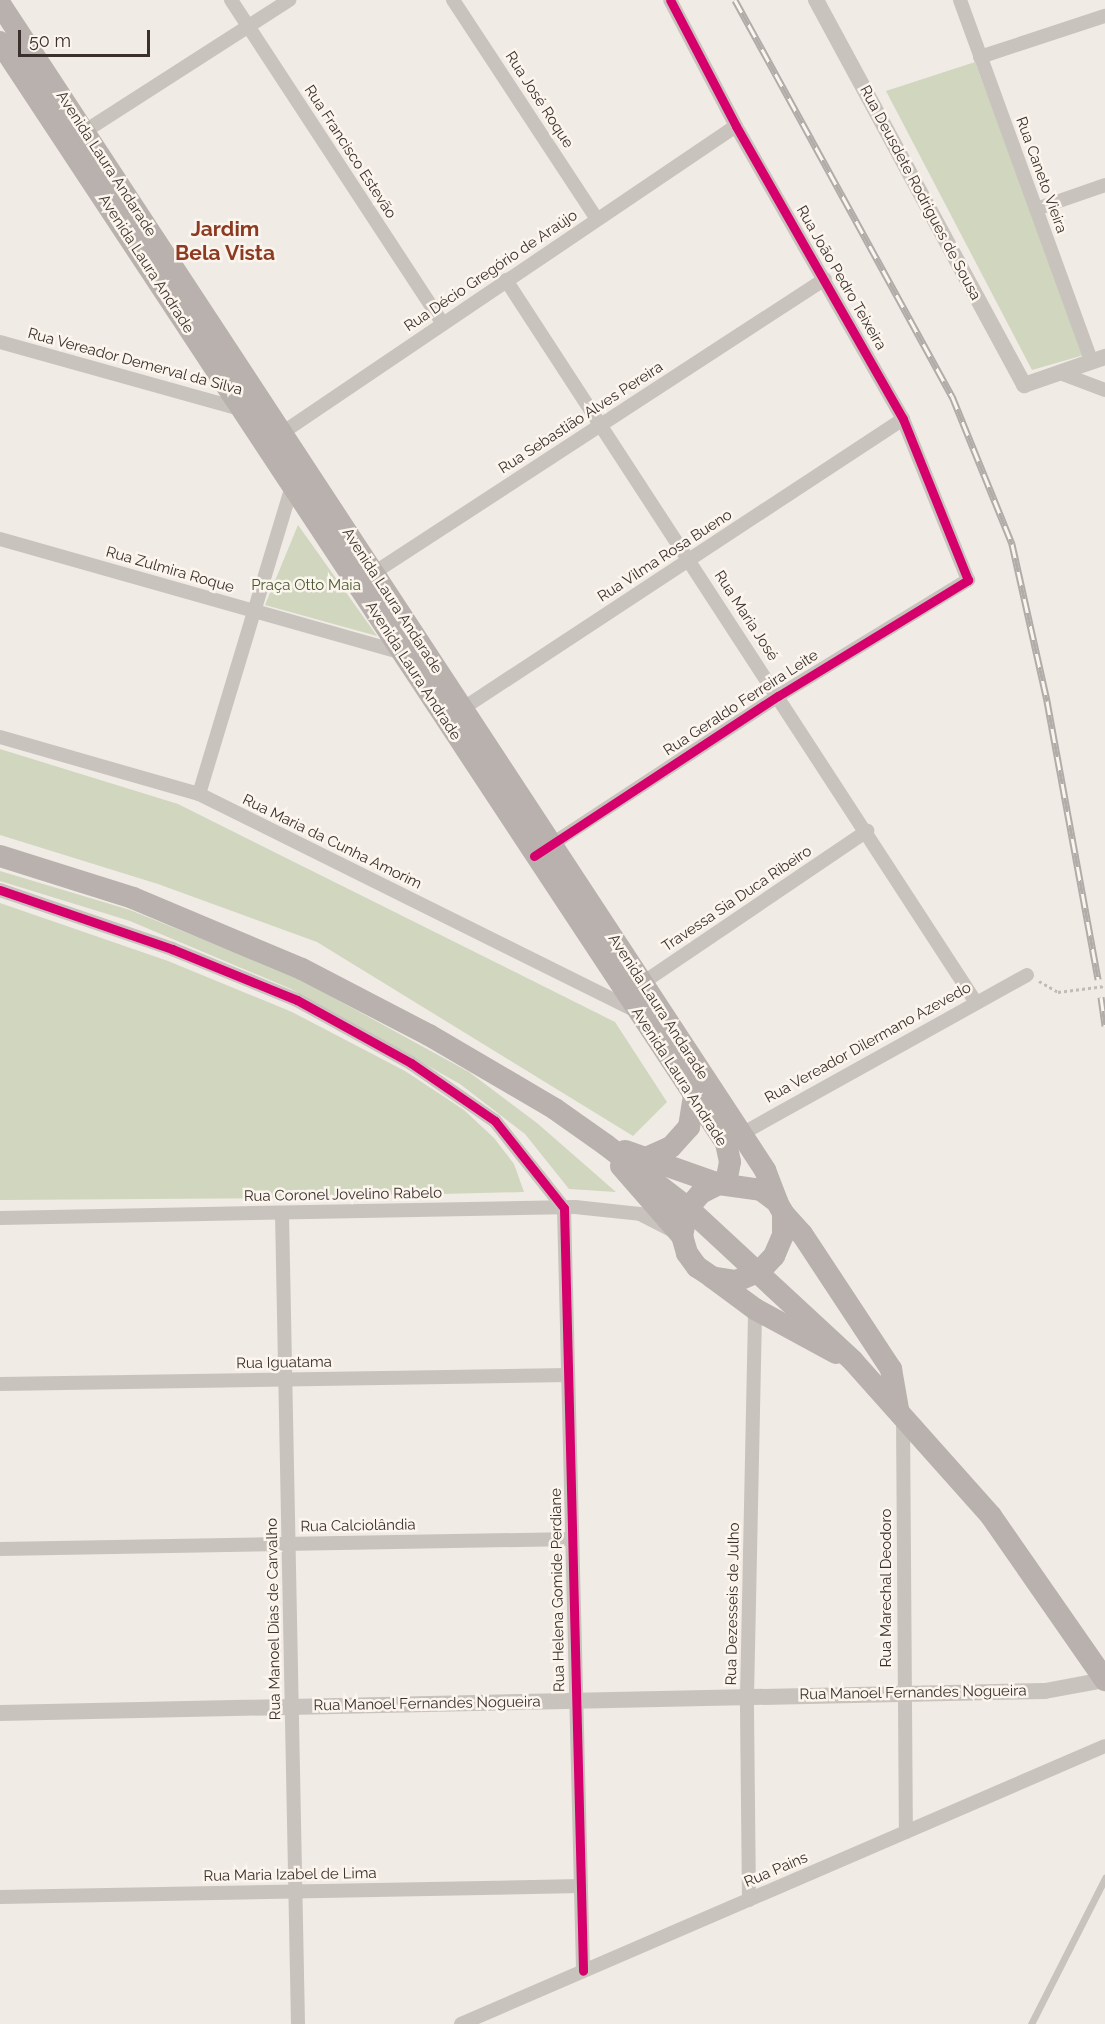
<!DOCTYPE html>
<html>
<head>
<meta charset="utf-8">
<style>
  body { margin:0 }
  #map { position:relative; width:1105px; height:2024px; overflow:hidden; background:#f0ebe5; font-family:Raleway,sans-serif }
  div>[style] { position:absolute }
  .green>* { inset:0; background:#d1d6bf }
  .path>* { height:3px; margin-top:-1.5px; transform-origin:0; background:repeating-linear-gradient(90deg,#c2bbb6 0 3px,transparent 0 6px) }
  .service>* { height:7px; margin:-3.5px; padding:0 3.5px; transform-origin:3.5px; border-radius:3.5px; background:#c9c3be }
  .minor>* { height:14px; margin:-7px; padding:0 7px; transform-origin:7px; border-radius:7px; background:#c9c3be }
  .tertiary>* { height:16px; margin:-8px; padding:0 8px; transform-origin:8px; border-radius:8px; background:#c9c3be }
  .primary>* { height:22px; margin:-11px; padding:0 11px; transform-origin:11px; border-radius:11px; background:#b8b1ad }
  .rail>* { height:7px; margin-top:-3.5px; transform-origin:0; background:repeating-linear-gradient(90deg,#fbf5ee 0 14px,#b1aca8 0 28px); box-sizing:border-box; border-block:2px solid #b1aca8 }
  .path-bridge>* { height:3px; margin-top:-1.5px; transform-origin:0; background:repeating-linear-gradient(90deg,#c2bbb6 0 3px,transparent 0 6px) }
  .cycleway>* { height:9px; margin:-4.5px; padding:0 4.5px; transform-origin:4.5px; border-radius:4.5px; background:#d6006c }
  span { translate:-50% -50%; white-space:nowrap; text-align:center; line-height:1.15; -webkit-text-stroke:5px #fbf5ee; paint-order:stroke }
  .street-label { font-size:15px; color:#3b302b }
  .park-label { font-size:15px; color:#4a5a2e }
  .district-label { font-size:21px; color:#8c3b22; font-weight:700 }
  .scale { position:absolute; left:18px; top:30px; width:132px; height:27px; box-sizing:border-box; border:3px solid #3b302b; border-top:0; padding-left:8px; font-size:18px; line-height:21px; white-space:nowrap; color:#3b302b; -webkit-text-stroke:4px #fbf5ee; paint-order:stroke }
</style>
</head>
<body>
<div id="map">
  <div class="green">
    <div style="clip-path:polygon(975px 62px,1084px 355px,1032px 370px,886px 91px)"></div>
    <div style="clip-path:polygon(298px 525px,377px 636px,265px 605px)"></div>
    <div style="clip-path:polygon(0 749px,178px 804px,615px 1022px,667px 1102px,633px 1136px,317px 942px,158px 884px,0 835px)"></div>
    <div style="clip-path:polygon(0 871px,130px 910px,296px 977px,469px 1072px,537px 1123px,616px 1192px,569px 1189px,525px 1134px,460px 1084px,291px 989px,130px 921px,0 881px)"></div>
    <div style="clip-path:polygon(0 903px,168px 961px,292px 1012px,405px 1071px,464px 1110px,494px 1138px,514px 1164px,524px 1192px,282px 1198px,0 1200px)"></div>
  </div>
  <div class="path">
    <div style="left:1039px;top:981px;width:22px;rotate:30deg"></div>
  </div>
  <div class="service">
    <div style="left:1031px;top:2024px;width:164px;rotate:-63.1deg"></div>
  </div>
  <div class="minor">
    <div style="left:231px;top:0;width:386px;rotate:56.8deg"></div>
    <div style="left:453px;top:0;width:262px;rotate:56.7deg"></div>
    <div style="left:960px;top:0;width:385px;rotate:70deg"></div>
    <div style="left:980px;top:57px;width:132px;rotate:-18.2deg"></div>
    <div style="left:79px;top:135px;width:250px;rotate:-32.7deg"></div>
    <div style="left:1036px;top:209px;width:73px;rotate:-19.2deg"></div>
    <div style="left:506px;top:280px;width:860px;rotate:56.96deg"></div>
    <div style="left:0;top:342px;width:252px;rotate:15.6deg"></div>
    <div style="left:1060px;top:373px;width:48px;rotate:20.7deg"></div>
    <div style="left:276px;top:437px;width:555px;rotate:-34.06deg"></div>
    <div style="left:0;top:539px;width:416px;rotate:15.8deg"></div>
    <div style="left:369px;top:576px;width:544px;rotate:-33.08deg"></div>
    <div style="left:456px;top:713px;width:535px;rotate:-33.33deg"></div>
    <div style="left:0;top:737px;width:207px;rotate:16deg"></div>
    <div style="left:199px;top:794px;width:488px;rotate:26.4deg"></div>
    <div style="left:199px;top:794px;width:322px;rotate:-73.2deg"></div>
    <div style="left:546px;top:848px;width:277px;rotate:-33.2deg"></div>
    <div style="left:778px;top:696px;width:223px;rotate:-31.4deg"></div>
    <div style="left:968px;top:580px;width:174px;rotate:-112deg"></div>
    <div style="left:903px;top:419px;width:337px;rotate:-119.7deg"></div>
    <div style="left:736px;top:126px;width:142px;rotate:-117.6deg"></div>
    <div style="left:0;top:890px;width:182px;rotate:18.9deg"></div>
    <div style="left:172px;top:949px;width:135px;rotate:22.2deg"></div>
    <div style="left:297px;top:1000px;width:130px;rotate:28.9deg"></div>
    <div style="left:411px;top:1063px;width:102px;rotate:34.6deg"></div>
    <div style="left:495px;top:1121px;width:111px;rotate:51.6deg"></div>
    <div style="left:564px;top:1208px;width:763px;rotate:88.57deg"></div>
    <div style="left:638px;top:986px;width:277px;rotate:-34.1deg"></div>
    <div style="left:736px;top:1137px;width:333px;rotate:-29.1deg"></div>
    <div style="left:282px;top:1213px;width:811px;rotate:88.87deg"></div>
    <div style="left:0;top:1218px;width:575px;rotate:-1.1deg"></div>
    <div style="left:575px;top:1207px;width:65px;rotate:6.1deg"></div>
    <div style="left:640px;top:1214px;width:33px;rotate:27deg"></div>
    <div style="left:0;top:1384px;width:568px;rotate:-0.91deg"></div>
    <div style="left:903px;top:1417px;width:415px;rotate:89.6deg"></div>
    <div style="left:0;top:1549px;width:572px;rotate:-1deg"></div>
    <div style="left:0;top:1897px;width:581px;rotate:-1.08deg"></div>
    <div style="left:749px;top:1900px;width:203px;rotate:-90.6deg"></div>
    <div style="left:747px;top:1697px;width:388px;rotate:-88.8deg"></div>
    <div style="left:461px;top:2024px;width:701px;rotate:-23.35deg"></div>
  </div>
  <div class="tertiary">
    <div style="left:816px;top:0;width:438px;rotate:61.6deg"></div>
    <div style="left:1024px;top:385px;width:86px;rotate:-19.1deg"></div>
    <div style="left:0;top:1713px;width:1045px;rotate:-1.21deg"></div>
    <div style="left:1045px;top:1691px;width:61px;rotate:-10.4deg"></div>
  </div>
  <div class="primary">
    <div style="left:0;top:4px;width:1395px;rotate:56.73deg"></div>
    <div style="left:765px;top:1170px;width:34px;rotate:69deg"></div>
    <div style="left:0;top:42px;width:1319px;rotate:56.6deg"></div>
    <div style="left:726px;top:1143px;width:19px;rotate:78deg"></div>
    <div style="left:730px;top:1162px;width:21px;rotate:101deg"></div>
    <div style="left:0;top:856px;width:139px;rotate:17.5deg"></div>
    <div style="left:133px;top:898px;width:183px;rotate:22.8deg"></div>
    <div style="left:302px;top:969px;width:143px;rotate:27.5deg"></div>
    <div style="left:429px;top:1035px;width:146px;rotate:30.4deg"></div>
    <div style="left:555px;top:1109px;width:62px;rotate:35.2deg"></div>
    <div style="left:606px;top:1145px;width:103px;rotate:37.5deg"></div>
    <div style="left:688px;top:1208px;width:225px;rotate:42.8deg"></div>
    <div style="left:853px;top:1361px;width:208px;rotate:48.3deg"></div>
    <div style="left:991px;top:1516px;width:200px;rotate:55.2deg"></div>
    <div style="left:625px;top:1151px;width:100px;rotate:19.3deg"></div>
    <div style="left:646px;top:1158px;width:27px;rotate:-24deg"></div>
    <div style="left:671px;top:1147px;width:27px;rotate:-48deg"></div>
    <div style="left:689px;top:1127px;width:31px;rotate:-81deg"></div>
    <div style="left:621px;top:1166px;width:93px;rotate:48.9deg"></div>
    <div style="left:719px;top:1184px;width:42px;rotate:8.1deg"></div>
    <div style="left:761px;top:1190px;width:20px;rotate:37deg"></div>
    <div style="left:777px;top:1202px;width:13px;rotate:61deg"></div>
    <div style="left:783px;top:1213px;width:22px;rotate:90deg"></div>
    <div style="left:783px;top:1235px;width:23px;rotate:113deg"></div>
    <div style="left:774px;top:1256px;width:21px;rotate:133deg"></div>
    <div style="left:760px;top:1271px;width:26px;rotate:157deg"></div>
    <div style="left:736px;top:1281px;width:24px;rotate:-171deg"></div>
    <div style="left:712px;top:1277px;width:18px;rotate:-146deg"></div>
    <div style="left:697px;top:1267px;width:17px;rotate:-126deg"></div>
    <div style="left:687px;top:1253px;width:18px;rotate:-106deg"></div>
    <div style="left:682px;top:1236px;width:29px;rotate:-78deg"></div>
    <div style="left:688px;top:1208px;width:20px;rotate:-49deg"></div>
    <div style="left:701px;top:1193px;width:20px;rotate:-27deg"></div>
    <div style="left:783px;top:1213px;width:28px;rotate:48deg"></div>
    <div style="left:802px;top:1234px;width:162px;rotate:56.6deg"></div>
    <div style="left:891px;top:1369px;width:41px;rotate:80.1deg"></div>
    <div style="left:713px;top:1278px;width:52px;rotate:36.4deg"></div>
    <div style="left:755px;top:1309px;width:92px;rotate:28.5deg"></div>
  </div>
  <div class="rail">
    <div style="left:735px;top:0;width:452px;rotate:61.3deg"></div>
    <div style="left:952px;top:396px;width:160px;rotate:67.9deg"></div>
    <div style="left:1012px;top:544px;width:161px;rotate:77.4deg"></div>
    <div style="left:1047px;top:701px;width:283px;rotate:79.6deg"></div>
    <div style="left:1101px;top:997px;width:29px;rotate:82deg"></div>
  </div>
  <div class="path-bridge">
    <div style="left:1058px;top:992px;width:47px;rotate:-7.3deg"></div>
  </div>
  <div class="cycleway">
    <div style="left:534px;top:856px;width:292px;rotate:-33.3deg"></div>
    <div style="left:778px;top:696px;width:223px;rotate:-31.4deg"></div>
    <div style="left:968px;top:580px;width:174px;rotate:-112deg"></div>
    <div style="left:903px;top:419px;width:337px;rotate:-119.7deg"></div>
    <div style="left:736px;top:126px;width:142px;rotate:-117.6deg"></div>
    <div style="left:0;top:890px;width:182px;rotate:18.9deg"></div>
    <div style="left:172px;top:949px;width:135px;rotate:22.2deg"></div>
    <div style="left:297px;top:1000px;width:130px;rotate:28.9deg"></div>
    <div style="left:411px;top:1063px;width:102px;rotate:34.6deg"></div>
    <div style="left:495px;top:1121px;width:111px;rotate:51.6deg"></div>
    <div style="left:564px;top:1208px;width:763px;rotate:88.57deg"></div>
  </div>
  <div class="street-label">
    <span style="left:539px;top:100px;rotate:57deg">Rua José Roque</span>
    <span style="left:350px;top:152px;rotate:57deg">Rua Francisco Estevão</span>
    <span style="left:106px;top:164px;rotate:57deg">Avenida Laura Andarade</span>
    <span style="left:1041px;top:175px;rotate:70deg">Rua Caneto Vieira</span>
    <span style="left:920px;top:193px;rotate:62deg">Rua Deusdete Rodrigues de Sousa</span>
    <span style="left:146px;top:264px;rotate:57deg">Avenida Laura Andrade</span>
    <span style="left:491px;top:271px;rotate:-34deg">Rua Décio Gregório de Araújo</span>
    <span style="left:841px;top:278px;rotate:60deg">Rua João Pedro Teixeira</span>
    <span style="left:135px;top:362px;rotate:15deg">Rua Vereador Demerval da Silva</span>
    <span style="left:581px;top:418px;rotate:-33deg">Rua Sebastião Alves Pereira</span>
    <span style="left:665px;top:556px;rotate:-33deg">Rua Vilma Rosa Bueno</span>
    <span style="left:170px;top:570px;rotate:16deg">Rua Zulmira Roque</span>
    <span style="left:392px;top:601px;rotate:57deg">Avenida Laura Andarade</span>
    <span style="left:746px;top:616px;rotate:57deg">Rua Maria José</span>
    <span style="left:413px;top:671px;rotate:57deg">Avenida Laura Andrade</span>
    <span style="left:741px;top:703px;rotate:-33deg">Rua Geraldo Ferreira Leite</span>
    <span style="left:332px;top:842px;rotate:26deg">Rua Maria da Cunha Amorim</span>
    <span style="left:737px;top:899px;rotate:-34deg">Travessa Sia Duca Ribeiro</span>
    <span style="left:658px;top:1007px;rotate:57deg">Avenida Laura Andarade</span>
    <span style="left:868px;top:1043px;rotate:-29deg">Rua Vereador Dilermano Azevedo</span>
    <span style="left:679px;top:1077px;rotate:57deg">Avenida Laura Andrade</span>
    <span style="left:343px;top:1195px;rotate:-1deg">Rua Coronel Jovelino Rabelo</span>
    <span style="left:284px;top:1363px;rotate:-1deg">Rua Iguatama</span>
    <span style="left:358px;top:1526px;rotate:-1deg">Rua Calciolândia</span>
    <span style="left:887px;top:1588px;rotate:-90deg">Rua Marechal Deodoro</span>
    <span style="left:558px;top:1590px;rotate:-91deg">Rua Helena Gomide Perdiane</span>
    <span style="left:733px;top:1604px;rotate:-89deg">Rua Dezesseis de Julho</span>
    <span style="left:274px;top:1619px;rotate:-91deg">Rua Manoel Dias de Carvalho</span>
    <span style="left:913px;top:1693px;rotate:-1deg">Rua Manoel Fernandes Nogueira</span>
    <span style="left:427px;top:1704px;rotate:-1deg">Rua Manoel Fernandes Nogueira</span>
    <span style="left:776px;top:1870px;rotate:-23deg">Rua Pains</span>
    <span style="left:290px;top:1875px;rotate:-1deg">Rua Maria Izabel de Lima</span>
  </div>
  <div class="park-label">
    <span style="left:306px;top:586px">Praça Otto Maia</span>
  </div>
  <div class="district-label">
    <span style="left:225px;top:241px">Jardim<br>Bela Vista</span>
  </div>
  <div class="scale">50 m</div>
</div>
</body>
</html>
